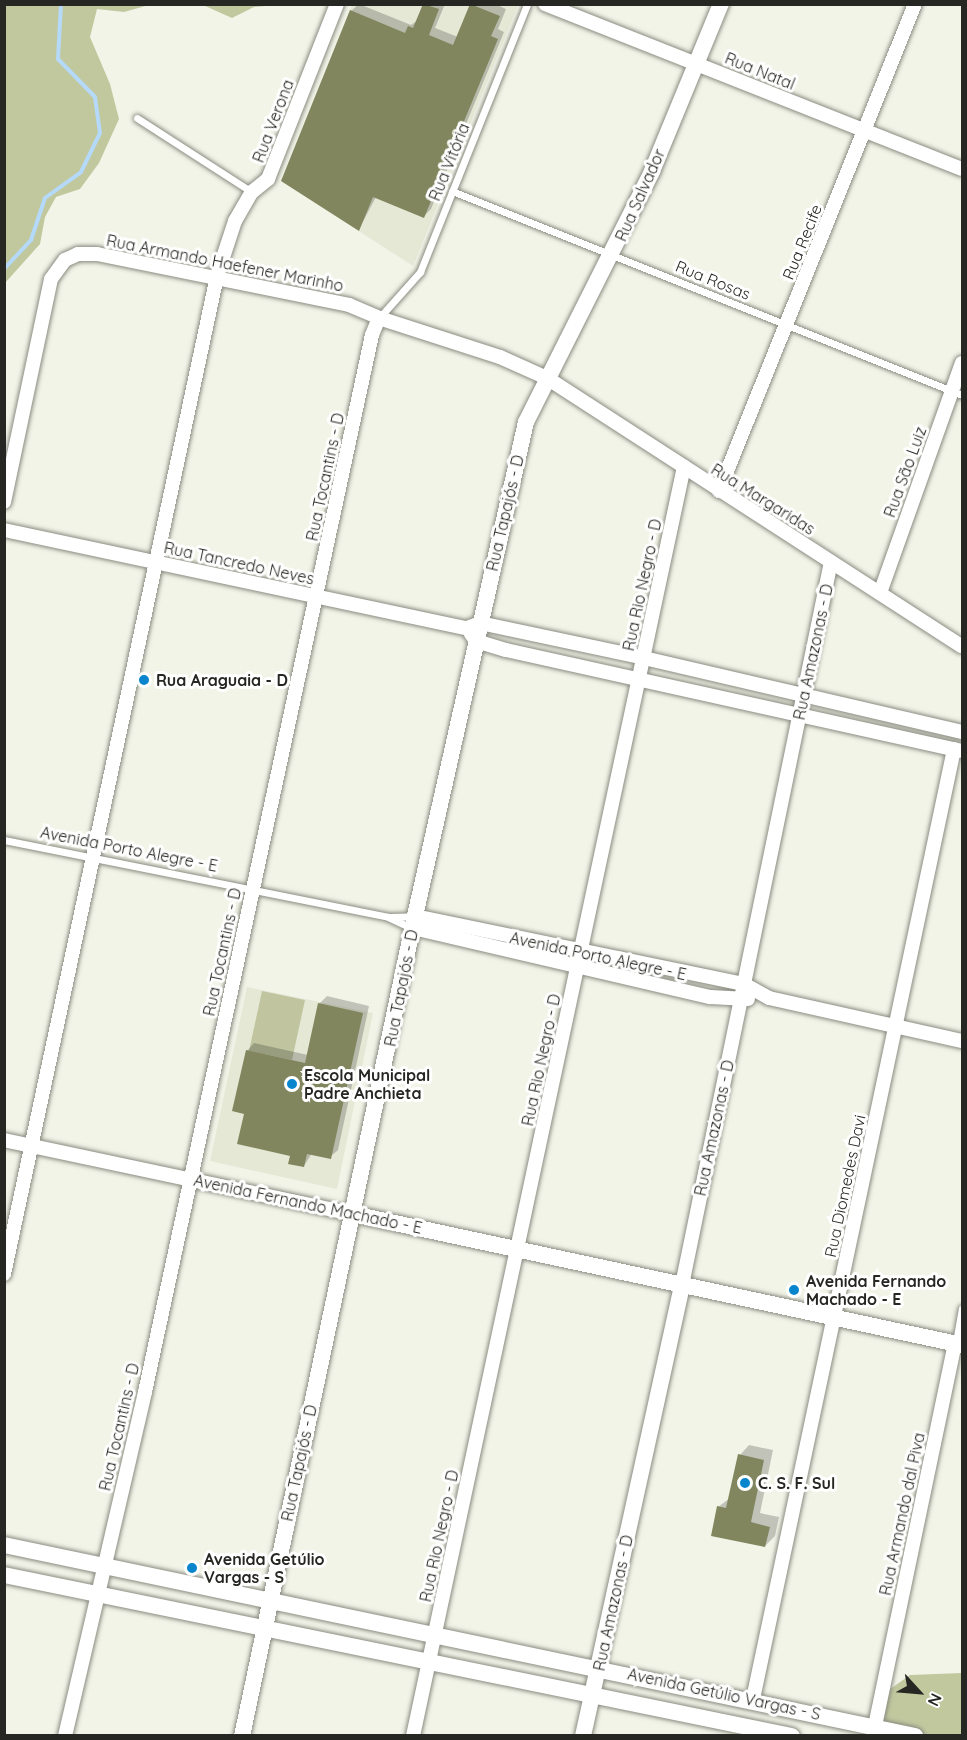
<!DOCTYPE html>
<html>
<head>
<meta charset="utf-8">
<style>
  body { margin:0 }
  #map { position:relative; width:967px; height:1740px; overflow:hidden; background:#f2f4e8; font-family:Quicksand,sans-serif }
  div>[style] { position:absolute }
  .built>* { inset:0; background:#e5e8d5 }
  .green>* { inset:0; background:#c0c5a0 }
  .forest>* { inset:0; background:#c2c89e }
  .shadow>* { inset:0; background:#0003 }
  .stream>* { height:4px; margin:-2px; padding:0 2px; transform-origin:2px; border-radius:2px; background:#b5d9f8 }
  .building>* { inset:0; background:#81865e }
  .roads { filter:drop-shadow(0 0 2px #8a8c81) drop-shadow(0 0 2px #8a8c81) }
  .service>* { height:7px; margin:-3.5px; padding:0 3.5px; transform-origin:3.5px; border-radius:3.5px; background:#fff }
  .minor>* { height:14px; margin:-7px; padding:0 7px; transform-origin:7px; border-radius:7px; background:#fff }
  .tertiary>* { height:16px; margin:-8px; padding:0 8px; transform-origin:8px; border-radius:8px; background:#fff }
  .dots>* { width:16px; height:16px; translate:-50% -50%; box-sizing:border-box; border:3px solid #fff; border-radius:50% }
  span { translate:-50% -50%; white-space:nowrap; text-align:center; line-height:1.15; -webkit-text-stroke:6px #fff; paint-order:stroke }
  .street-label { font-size:16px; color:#262622 }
  .poi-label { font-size:16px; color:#262622; font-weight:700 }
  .left { translate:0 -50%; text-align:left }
  .frame { position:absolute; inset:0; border:6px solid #262622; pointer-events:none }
  .north { position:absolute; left:889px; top:1662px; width:60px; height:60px; -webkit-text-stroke:4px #fff; paint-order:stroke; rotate:116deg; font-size:16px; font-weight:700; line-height:24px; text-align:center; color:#262622 }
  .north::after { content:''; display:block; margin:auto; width:21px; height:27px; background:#262622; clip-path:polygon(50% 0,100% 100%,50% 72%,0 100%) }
</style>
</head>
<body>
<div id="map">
  <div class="built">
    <div style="clip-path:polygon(352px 5px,518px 5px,413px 266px,281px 181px)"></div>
    <div style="clip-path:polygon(247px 987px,373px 1013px,337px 1189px,210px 1161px)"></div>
  </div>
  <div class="green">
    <div style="clip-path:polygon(262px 991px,305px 1000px,292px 1060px,249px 1051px)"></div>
  </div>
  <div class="forest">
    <div style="clip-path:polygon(5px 4px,149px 5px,124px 12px,97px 9px,90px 37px,110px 84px,119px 119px,99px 163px,80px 189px,56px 197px,45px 217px,40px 244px,5px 283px)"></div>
    <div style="clip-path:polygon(203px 5px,277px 5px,254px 7px,232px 18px)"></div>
    <div style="clip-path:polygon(962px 1673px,962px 1735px,876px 1735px,872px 1702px,910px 1675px)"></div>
  </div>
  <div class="shadow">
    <div style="clip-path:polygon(359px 4px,411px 25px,418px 20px,424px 4px,445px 4px,435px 28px,458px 37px,471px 4px,495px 4px,506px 9px,498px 29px,504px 32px,431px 209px,424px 216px,376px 197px,359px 229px,351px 11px)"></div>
    <div style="clip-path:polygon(327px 996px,369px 1006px,338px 1150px,330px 1157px,312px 1153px,304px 1166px,246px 1112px,247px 1051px,254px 1043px,308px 1055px,319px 1004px)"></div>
    <div style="clip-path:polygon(749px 1445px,773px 1450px,760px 1513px,779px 1517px,775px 1536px,765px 1546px,718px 1507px,730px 1498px,740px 1455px)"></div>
  </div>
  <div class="stream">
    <div style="left:4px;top:269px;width:40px;rotate:-47deg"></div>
    <div style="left:31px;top:240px;width:44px;rotate:-71.6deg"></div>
    <div style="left:45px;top:198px;width:44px;rotate:-35.8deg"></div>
    <div style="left:81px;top:172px;width:43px;rotate:-64deg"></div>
    <div style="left:100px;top:133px;width:36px;rotate:-98deg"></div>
    <div style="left:95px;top:97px;width:53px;rotate:-134.2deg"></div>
    <div style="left:58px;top:59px;width:55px;rotate:-86.9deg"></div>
  </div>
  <div class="building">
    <div style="clip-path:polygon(423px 4px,439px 9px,429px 35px,453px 45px,470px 4px,500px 16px,491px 36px,498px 39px,424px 218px,373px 197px,359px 231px,281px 181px,350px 10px,405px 33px,408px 26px,413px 28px)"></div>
    <div style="clip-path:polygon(318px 1003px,363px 1013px,331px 1159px,307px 1154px,304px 1167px,288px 1164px,290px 1156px,237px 1144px,244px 1114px,232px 1111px,246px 1050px,305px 1063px)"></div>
    <div style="clip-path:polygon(738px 1454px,764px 1460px,751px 1522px,770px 1527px,765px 1547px,711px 1536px,717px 1506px,726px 1508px)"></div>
  </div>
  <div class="roads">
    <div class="service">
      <div style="left:137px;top:118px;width:137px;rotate:32.8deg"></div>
      <div style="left:452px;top:191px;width:549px;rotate:21.8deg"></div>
      <div style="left:379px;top:318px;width:62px;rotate:-48.3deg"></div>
      <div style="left:420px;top:272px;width:289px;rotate:-68.2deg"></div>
      <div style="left:4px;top:840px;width:392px;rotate:11.3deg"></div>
      <div style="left:388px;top:917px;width:26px;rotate:25deg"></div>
      <div style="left:391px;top:917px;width:24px;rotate:-2deg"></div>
      <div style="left:956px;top:1342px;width:34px;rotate:-80deg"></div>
    </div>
    <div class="minor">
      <div style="left:545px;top:4px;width:448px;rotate:21.6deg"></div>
      <div style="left:719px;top:491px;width:525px;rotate:-68.08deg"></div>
      <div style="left:4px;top:502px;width:228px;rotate:-78.1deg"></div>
      <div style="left:51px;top:279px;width:24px;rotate:-54deg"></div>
      <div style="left:65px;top:260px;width:14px;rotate:-25deg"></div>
      <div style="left:78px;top:254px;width:19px"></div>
      <div style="left:97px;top:254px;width:257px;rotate:11.4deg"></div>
      <div style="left:349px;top:305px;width:33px;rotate:23deg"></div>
      <div style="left:379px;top:318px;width:127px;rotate:17.9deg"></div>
      <div style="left:500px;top:357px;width:51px;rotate:24.1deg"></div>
      <div style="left:547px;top:378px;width:494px;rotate:32.9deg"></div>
      <div style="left:4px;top:530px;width:473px;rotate:12deg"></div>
      <div style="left:467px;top:628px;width:14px;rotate:-21deg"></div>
      <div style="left:480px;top:623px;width:168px;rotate:12deg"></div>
      <div style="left:644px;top:658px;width:326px;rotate:13.1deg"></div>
      <div style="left:880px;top:593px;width:244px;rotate:-70.4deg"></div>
      <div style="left:471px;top:634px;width:9px;rotate:54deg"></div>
      <div style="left:476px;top:641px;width:31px;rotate:17deg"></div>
      <div style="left:506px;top:650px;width:465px;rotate:12.5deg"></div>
      <div style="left:415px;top:916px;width:336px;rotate:11.7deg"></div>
      <div style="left:744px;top:984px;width:29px;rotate:29deg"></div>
      <div style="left:769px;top:998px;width:198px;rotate:12.6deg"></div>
      <div style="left:413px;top:928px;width:305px;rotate:13.1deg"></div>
      <div style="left:710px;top:997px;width:38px;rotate:3deg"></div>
      <div style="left:4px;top:1140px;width:357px;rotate:12deg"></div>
      <div style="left:4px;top:1274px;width:1020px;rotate:-77.95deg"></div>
      <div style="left:217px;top:276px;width:58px;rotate:-71.9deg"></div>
      <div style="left:235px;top:221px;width:34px;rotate:-60deg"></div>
      <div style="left:252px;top:192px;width:21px;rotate:-39deg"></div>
      <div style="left:268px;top:179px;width:188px;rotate:-68.5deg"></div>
      <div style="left:682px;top:1285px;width:738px;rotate:-78.36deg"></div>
      <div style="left:753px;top:1699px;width:971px;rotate:-78.05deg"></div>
      <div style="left:875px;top:1726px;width:391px;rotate:-78.2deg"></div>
      <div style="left:65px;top:1736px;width:353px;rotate:-76.9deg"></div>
      <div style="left:145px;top:1392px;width:1081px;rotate:-77.88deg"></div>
      <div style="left:372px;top:335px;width:18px;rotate:-68deg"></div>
      <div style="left:413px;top:1736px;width:1298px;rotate:-77.95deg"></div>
    </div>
    <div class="tertiary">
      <div style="left:353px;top:1214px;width:623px;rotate:12.14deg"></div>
      <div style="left:4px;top:1545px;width:931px;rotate:11.84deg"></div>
      <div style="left:4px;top:1575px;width:804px;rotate:11.55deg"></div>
      <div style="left:242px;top:1736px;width:838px;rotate:-78.09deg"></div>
      <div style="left:415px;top:916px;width:506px;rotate:-77.34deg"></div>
      <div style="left:526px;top:422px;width:281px;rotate:-63.3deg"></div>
      <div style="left:652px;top:171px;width:181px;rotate:-67.6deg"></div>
      <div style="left:583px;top:1736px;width:462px;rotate:-77.6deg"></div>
    </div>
  </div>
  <div class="dots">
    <div style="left:144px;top:680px;background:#0985cd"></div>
    <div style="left:292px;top:1084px;background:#0985cd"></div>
    <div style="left:794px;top:1290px;background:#0985cd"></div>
    <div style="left:745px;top:1483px;background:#0985cd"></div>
    <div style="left:192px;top:1568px;background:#0985cd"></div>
  </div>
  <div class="street-label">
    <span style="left:760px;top:71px;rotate:22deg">Rua Natal</span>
    <span style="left:273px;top:121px;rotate:-69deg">Rua Verona</span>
    <span style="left:449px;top:162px;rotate:-68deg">Rua Vitória</span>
    <span style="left:640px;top:195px;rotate:-66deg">Rua Salvador</span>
    <span style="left:802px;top:242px;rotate:-68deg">Rua Recife</span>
    <span style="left:225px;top:263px;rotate:11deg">Rua Armando Haefener Marinho</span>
    <span style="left:713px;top:280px;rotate:22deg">Rua Rosas</span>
    <span style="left:905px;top:472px;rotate:-70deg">Rua São Luiz</span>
    <span style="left:325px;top:477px;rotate:-78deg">Rua Tocantins - D</span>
    <span style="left:763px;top:499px;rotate:32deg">Rua Margaridas</span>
    <span style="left:505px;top:513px;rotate:-77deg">Rua Tapajós - D</span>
    <span style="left:239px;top:563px;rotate:12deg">Rua Tancredo Neves</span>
    <span style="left:642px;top:585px;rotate:-78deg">Rua Rio Negro - D</span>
    <span style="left:813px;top:652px;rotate:-78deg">Rua Amazonas - D</span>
    <span style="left:129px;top:849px;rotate:11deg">Avenida Porto Alegre - E</span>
    <span style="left:222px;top:952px;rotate:-78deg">Rua Tocantins - D</span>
    <span style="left:598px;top:956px;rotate:12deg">Avenida Porto Alegre - E</span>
    <span style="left:401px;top:988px;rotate:-79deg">Rua Tapajós - D</span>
    <span style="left:541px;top:1060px;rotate:-78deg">Rua Rio Negro - D</span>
    <span style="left:714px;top:1128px;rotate:-78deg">Rua Amazonas - D</span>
    <span style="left:845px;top:1186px;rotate:-78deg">Rua Diomedes Davi</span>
    <span style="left:308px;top:1204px;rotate:12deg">Avenida Fernando Machado - E</span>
    <span style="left:119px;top:1427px;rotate:-77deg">Rua Tocantins - D</span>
    <span style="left:299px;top:1463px;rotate:-78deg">Rua Tapajós - D</span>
    <span style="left:902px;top:1514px;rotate:-78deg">Rua Armando dal Piva</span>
    <span style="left:439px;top:1536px;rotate:-78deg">Rua Rio Negro - D</span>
    <span style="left:613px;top:1603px;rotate:-78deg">Rua Amazonas - D</span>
    <span style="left:724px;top:1694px;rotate:12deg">Avenida Getúlio Vargas - S</span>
  </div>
  <div class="poi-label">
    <span class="left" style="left:156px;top:680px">Rua Araguaia - D</span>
    <span class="left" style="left:304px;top:1084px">Escola Municipal<br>Padre Anchieta</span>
    <span class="left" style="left:806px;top:1290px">Avenida Fernando<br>Machado - E</span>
    <span class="left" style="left:758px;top:1483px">C. S. F. Sul</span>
    <span class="left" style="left:204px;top:1568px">Avenida Getúlio<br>Vargas - S</span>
  </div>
  <div class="frame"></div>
  <div class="north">N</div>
</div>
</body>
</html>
